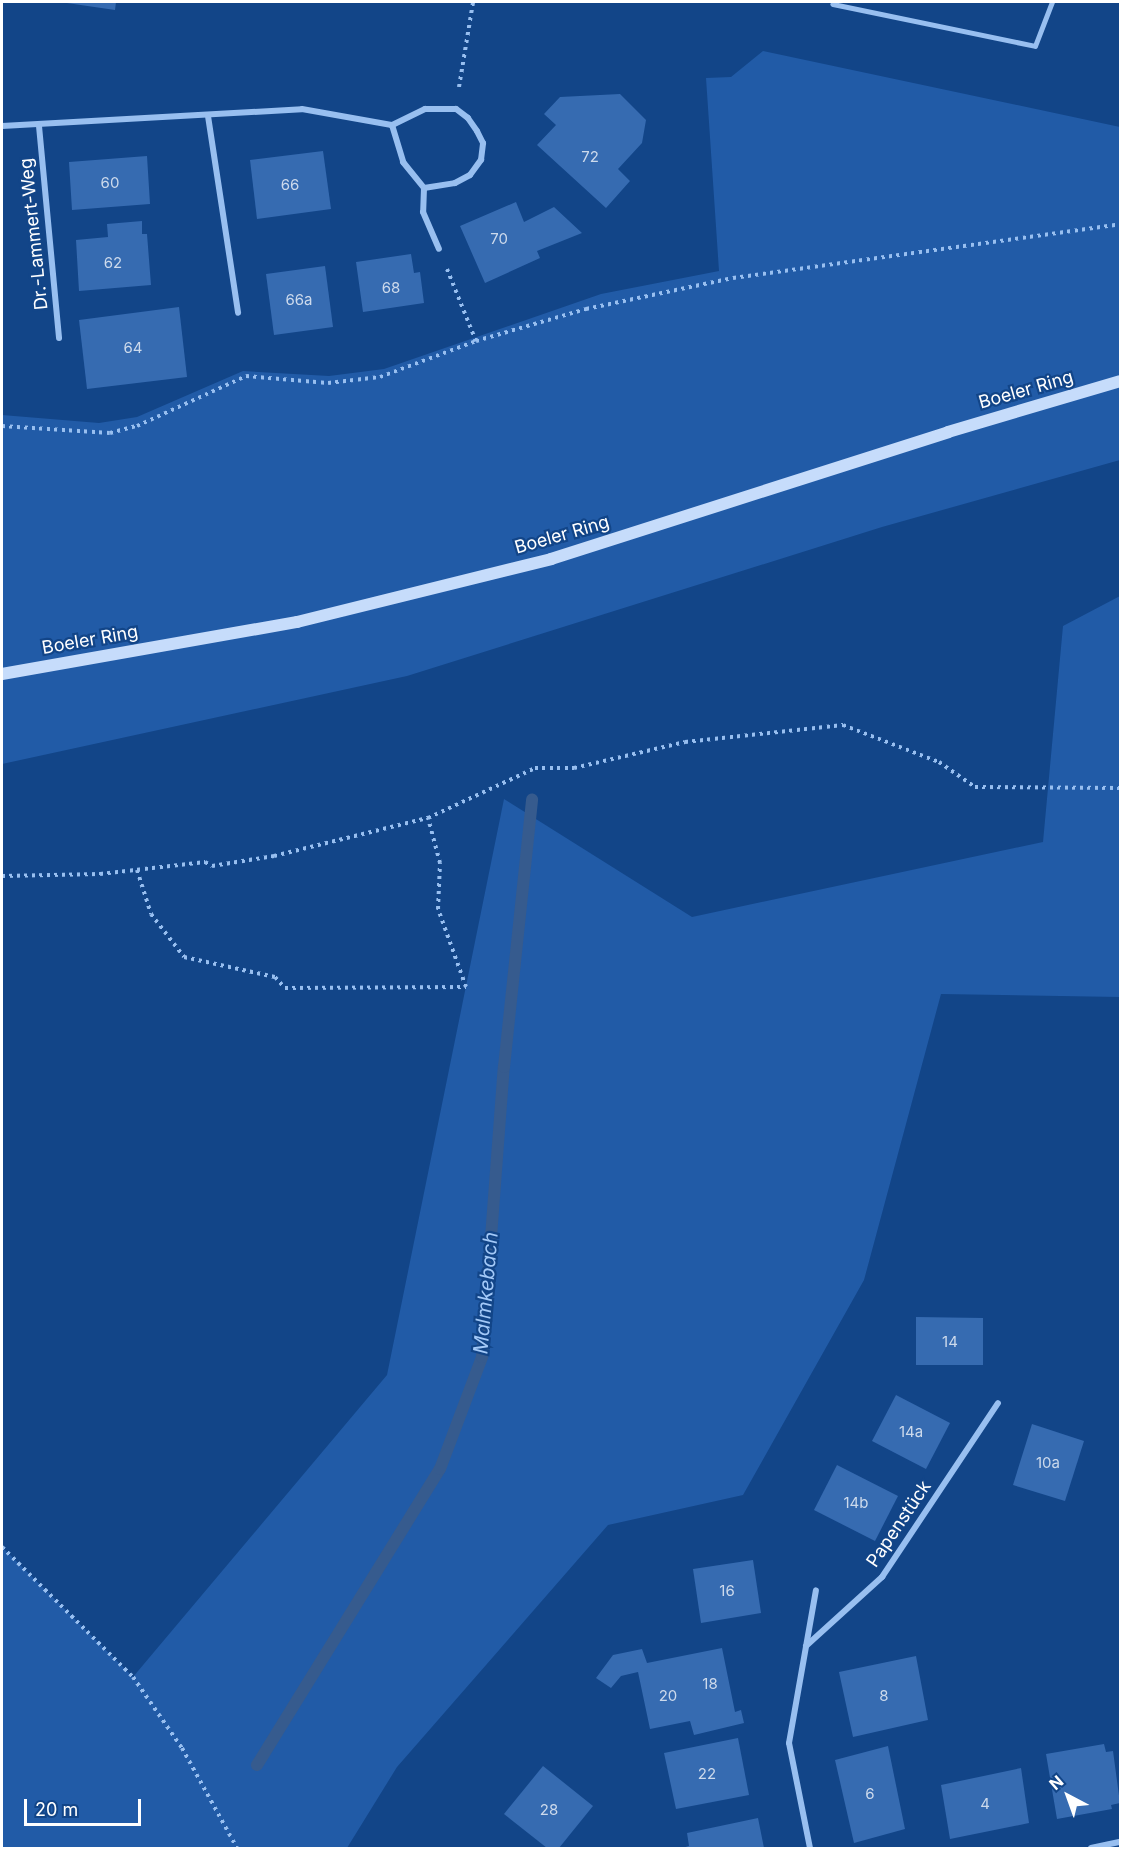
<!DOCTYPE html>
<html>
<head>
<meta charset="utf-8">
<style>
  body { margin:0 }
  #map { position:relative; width:1122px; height:1850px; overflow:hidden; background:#124588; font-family:Inter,sans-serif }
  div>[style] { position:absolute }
  .green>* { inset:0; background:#215ba7 }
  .stream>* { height:12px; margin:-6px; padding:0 6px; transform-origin:6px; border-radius:6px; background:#365b8e }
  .building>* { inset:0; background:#366bb1 }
  .path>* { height:4px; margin-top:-2px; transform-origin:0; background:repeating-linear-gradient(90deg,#98bff0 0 3px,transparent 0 7.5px) }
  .service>* { height:4.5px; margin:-2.25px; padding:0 2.25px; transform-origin:2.25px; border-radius:2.25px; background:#98bff0 }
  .minor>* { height:6px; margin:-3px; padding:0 3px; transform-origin:3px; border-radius:3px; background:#98bff0 }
  .secondary>* { height:12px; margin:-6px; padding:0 6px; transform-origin:6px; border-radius:6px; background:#c6dcfb }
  span { translate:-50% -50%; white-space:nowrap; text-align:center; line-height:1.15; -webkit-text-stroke:4.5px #124588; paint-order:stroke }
  .number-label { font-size:15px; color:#cddaec }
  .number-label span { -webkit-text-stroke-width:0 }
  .street-label { font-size:18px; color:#fff }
  .water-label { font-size:20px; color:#a3c9f8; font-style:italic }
  .frame { position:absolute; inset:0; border:3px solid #fff; pointer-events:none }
  .north { position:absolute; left:1038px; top:1766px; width:60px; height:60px; -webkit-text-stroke:4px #124588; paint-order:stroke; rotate:319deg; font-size:16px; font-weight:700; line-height:24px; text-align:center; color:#fff }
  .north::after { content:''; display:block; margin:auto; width:21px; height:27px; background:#fff; clip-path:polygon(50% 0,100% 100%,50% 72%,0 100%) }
  .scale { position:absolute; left:24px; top:1799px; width:117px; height:27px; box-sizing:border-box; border:3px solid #fff; border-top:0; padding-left:8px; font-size:18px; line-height:21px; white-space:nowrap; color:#fff; -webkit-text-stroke:4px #124588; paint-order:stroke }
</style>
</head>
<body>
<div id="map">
  <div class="green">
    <div style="clip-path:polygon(763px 51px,1120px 127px,1120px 460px,882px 527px,407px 676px,2px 764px,2px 415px,99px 423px,137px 417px,243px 371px,329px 376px,384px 369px,601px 294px,719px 271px,706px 78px,731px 77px)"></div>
    <div style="clip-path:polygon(1120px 596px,1120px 997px,941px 994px,864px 1280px,743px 1495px,608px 1525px,397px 1767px,347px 1848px,2px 1848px,2px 1547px,133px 1677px,387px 1375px,504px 799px,692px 917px,1043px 842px,1063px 626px)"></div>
  </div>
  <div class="stream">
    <div style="left:257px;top:1765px;width:348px;rotate:-58.3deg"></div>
    <div style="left:440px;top:1469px;width:120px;rotate:-69.4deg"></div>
    <div style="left:482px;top:1357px;width:291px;rotate:-85.7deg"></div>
    <div style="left:504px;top:1067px;width:269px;rotate:-84deg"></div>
  </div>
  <div class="building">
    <div style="clip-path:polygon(60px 2px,116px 2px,115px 10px)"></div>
    <div style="clip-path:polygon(620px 94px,646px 120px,642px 143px,618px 169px,630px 181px,606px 208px,537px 145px,556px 125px,544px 114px,560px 97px)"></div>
    <div style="clip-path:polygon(323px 151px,331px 209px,257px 219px,250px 160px)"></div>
    <div style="clip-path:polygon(147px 156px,150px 204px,72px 210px,69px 162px)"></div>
    <div style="clip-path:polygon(516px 202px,524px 222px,554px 207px,582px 233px,537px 251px,540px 258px,485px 283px,460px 226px)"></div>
    <div style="clip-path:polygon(142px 221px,142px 234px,147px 234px,151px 285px,79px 291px,76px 240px,108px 237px,107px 224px)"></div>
    <div style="clip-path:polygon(411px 254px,414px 273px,420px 272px,424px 303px,363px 312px,356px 262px)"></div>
    <div style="clip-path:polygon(325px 266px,333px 327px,274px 335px,266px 274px)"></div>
    <div style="clip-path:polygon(179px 307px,187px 377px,87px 389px,79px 320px)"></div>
    <div style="clip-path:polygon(916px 1317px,983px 1318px,983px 1365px,916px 1365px)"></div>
    <div style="clip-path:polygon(896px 1395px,950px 1423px,926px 1469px,872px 1441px)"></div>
    <div style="clip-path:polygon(1032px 1424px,1084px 1441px,1065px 1501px,1013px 1485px)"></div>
    <div style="clip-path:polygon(837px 1465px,898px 1496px,875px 1541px,814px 1510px)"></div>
    <div style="clip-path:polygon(753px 1560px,761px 1613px,701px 1623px,693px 1569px)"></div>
    <div style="clip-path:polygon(722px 1648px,735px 1712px,741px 1710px,744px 1723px,694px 1735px,690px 1721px,650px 1729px,638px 1672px,621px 1676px,611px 1688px,596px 1678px,613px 1655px,642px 1649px,647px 1663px)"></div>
    <div style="clip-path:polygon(916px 1656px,928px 1720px,853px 1737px,839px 1672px)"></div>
    <div style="clip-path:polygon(738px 1738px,749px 1795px,676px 1809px,664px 1753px)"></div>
    <div style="clip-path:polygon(1104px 1744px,1106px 1752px,1113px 1751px,1120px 1803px,1111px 1805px,1112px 1809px,1057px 1819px,1046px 1754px)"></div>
    <div style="clip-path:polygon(888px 1746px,905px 1829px,854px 1843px,835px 1760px)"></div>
    <div style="clip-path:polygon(543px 1766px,593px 1806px,559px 1848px,547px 1848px,504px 1814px)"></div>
    <div style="clip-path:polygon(1021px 1768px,1029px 1823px,950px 1839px,941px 1785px)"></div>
    <div style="clip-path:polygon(758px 1818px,764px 1848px,682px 1848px,689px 1846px,687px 1833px)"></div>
  </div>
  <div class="path">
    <div style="left:459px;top:87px;width:86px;rotate:-80.6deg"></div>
    <div style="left:447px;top:269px;width:78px;rotate:68.1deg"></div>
    <div style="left:2px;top:426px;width:108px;rotate:3.7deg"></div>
    <div style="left:110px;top:433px;width:28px;rotate:-15deg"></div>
    <div style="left:137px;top:426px;width:120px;rotate:-24.6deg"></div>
    <div style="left:246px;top:376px;width:82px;rotate:4.9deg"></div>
    <div style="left:328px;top:383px;width:52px;rotate:-6.6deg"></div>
    <div style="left:380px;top:377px;width:103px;rotate:-20.6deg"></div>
    <div style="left:476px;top:341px;width:115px;rotate:-16.2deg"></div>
    <div style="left:586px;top:309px;width:150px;rotate:-11.9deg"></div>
    <div style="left:733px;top:278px;width:391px;rotate:-7.9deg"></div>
    <div style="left:137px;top:870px;width:46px;rotate:72.3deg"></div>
    <div style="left:151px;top:914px;width:54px;rotate:52.5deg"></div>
    <div style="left:184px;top:957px;width:93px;rotate:12.4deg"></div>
    <div style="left:275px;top:977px;width:15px;rotate:48deg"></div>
    <div style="left:285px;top:988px;width:181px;rotate:-0.3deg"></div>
    <div style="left:466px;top:987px;width:83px;rotate:-109.7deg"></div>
    <div style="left:438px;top:909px;width:46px;rotate:-87.5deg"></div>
    <div style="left:440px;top:863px;width:47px;rotate:-104.9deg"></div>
    <div style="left:2px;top:876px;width:98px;rotate:-1.2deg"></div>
    <div style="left:100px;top:874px;width:106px;rotate:-6.5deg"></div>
    <div style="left:205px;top:862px;width:8px;rotate:30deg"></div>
    <div style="left:212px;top:866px;width:63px;rotate:-9.2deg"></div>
    <div style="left:274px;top:856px;width:159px;rotate:-13.9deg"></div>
    <div style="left:428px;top:818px;width:118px;rotate:-25deg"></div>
    <div style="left:535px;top:768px;width:39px"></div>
    <div style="left:574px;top:768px;width:114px;rotate:-13.2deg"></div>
    <div style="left:685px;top:742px;width:159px;rotate:-6.1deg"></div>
    <div style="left:843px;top:725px;width:103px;rotate:21.1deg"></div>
    <div style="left:939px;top:762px;width:44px;rotate:34.8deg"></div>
    <div style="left:975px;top:787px;width:145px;rotate:0.4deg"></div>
    <div style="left:2px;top:1547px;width:185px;rotate:44.8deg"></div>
    <div style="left:133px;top:1677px;width:86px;rotate:55.4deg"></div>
    <div style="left:182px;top:1748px;width:114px;rotate:61.2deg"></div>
  </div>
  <div class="service">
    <div style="left:834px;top:2px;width:2px;rotate:117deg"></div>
    <div style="left:833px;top:4px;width:206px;rotate:11.7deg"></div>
    <div style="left:1035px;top:46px;width:47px;rotate:-68.9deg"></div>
  </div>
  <div class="minor">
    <div style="left:208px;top:116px;width:199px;rotate:81.3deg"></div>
    <div style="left:2px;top:126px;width:300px;rotate:-3.2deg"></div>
    <div style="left:302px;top:109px;width:91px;rotate:10.1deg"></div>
    <div style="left:39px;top:126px;width:213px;rotate:84.6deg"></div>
    <div style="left:424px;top:188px;width:31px;rotate:-9deg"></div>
    <div style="left:455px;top:183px;width:17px;rotate:-28deg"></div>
    <div style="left:470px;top:175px;width:19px;rotate:-54deg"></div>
    <div style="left:481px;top:160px;width:17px;rotate:-83deg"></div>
    <div style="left:483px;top:143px;width:13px;rotate:-117deg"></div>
    <div style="left:477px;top:131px;width:16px;rotate:-125deg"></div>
    <div style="left:468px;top:118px;width:15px;rotate:-143deg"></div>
    <div style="left:456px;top:109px;width:31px;rotate:180deg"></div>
    <div style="left:425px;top:109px;width:37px;rotate:154deg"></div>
    <div style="left:392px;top:125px;width:39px;rotate:73deg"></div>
    <div style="left:403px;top:162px;width:33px;rotate:51deg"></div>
    <div style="left:424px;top:188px;width:24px;rotate:92deg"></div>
    <div style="left:423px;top:212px;width:40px;rotate:66.6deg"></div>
    <div style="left:806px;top:1646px;width:103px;rotate:-42.2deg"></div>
    <div style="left:882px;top:1577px;width:209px;rotate:-56.3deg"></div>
    <div style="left:810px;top:1848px;width:107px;rotate:-101.3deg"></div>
    <div style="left:789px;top:1743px;width:155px;rotate:-80deg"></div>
    <div style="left:1091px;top:1848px;width:30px;rotate:-12deg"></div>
  </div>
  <div class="secondary">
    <div style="left:2px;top:674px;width:300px;rotate:-10deg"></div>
    <div style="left:297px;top:622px;width:262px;rotate:-13.9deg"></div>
    <div style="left:551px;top:559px;width:417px;rotate:-17.7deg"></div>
    <div style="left:948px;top:432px;width:179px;rotate:-16.5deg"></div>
  </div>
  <div class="number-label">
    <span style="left:590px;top:157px">72</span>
    <span style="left:110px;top:183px">60</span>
    <span style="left:290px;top:185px">66</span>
    <span style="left:499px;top:239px">70</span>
    <span style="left:113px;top:263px">62</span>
    <span style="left:391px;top:288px">68</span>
    <span style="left:299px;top:300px">66a</span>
    <span style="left:133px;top:348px">64</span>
    <span style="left:950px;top:1342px">14</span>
    <span style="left:911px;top:1432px">14a</span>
    <span style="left:1048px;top:1463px">10a</span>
    <span style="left:856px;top:1503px">14b</span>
    <span style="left:727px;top:1591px">16</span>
    <span style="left:710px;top:1684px">18</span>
    <span style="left:668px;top:1696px">20</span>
    <span style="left:884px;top:1696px">8</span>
    <span style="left:707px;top:1774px">22</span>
    <span style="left:870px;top:1794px">6</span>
    <span style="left:985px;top:1804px">4</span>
    <span style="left:549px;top:1810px">28</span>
  </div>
  <div class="street-label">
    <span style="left:34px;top:234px;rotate:-96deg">Dr.-Lammert-Weg</span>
    <span style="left:1026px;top:390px;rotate:-16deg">Boeler Ring</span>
    <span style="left:562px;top:535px;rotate:-16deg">Boeler Ring</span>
    <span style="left:90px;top:640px;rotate:-10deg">Boeler Ring</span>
    <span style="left:899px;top:1524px;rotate:-56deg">Papenstück</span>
  </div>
  <div class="water-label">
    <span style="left:486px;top:1293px;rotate:-85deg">Malmkebach</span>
  </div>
  <div class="frame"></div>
  <div class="north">N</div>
  <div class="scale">20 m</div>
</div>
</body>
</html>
